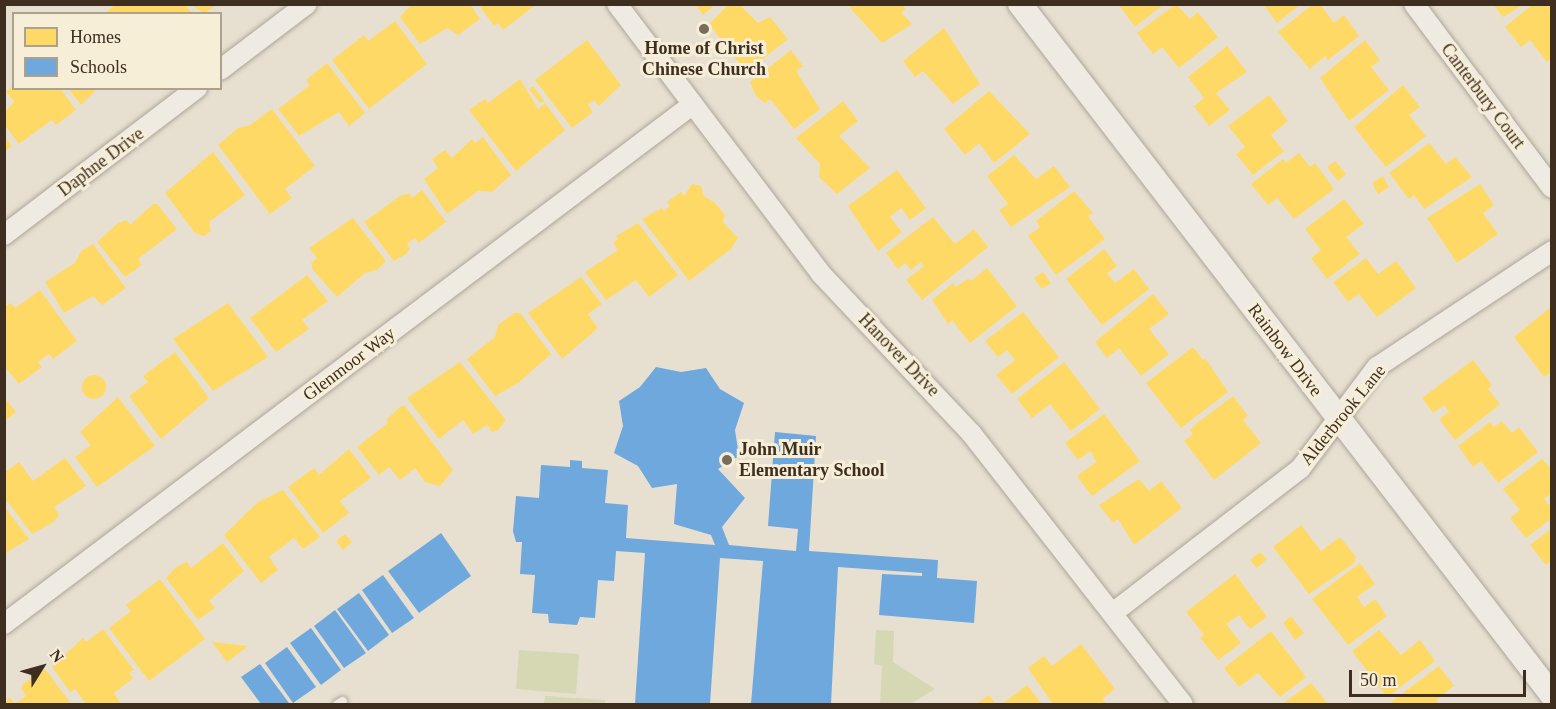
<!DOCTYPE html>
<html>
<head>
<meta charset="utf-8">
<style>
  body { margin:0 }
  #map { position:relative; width:1556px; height:709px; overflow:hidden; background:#e7e0d1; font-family:"Times New Roman",serif }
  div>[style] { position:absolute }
  .green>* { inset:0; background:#d6d7b3 }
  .homes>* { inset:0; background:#ffd966 }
  .round { border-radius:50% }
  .schools>* { inset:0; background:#6fa8dc }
  .roads { filter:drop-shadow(0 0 2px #ada599) drop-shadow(0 0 2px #ada599) }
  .service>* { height:9px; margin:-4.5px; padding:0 4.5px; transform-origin:4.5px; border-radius:4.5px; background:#efebe3 }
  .minor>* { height:20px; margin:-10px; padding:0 10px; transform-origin:10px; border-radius:10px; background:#efebe3 }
  .tertiary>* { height:24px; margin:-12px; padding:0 12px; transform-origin:12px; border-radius:12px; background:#efebe3 }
  .dots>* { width:16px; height:16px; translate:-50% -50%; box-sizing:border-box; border:3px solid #f7eed8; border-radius:50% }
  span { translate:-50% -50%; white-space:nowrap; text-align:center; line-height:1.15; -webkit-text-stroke:6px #f7eed8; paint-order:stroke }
  .poi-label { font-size:18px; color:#3d2e20; font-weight:700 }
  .left { translate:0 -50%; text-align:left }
  .street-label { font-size:18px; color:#3d2e20 }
  .frame { position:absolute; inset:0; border:6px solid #3d2e20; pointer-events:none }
  .legend { position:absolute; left:12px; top:12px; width:210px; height:78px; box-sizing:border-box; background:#f7eed8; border:2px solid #ada18e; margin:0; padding:8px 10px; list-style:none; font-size:18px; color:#3d2e20 }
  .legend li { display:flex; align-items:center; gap:12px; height:30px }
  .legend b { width:30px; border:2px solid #ada18e }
  .north { position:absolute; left:12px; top:637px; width:60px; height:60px; -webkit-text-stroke:4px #f7eed8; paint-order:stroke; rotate:53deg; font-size:16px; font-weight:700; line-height:24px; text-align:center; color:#3d2e20 }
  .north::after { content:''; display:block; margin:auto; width:21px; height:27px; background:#3d2e20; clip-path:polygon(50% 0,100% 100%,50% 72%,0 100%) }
  .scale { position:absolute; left:1349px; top:670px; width:177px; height:27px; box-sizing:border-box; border:3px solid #3d2e20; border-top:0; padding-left:8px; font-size:18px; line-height:21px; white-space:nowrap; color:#3d2e20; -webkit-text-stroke:4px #f7eed8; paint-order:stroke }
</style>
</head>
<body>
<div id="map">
  <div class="green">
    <div style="clip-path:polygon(876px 630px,894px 631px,893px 662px,935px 689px,910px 704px,880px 704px,882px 666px,874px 664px)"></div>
    <div style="clip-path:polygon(519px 650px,579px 654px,576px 694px,516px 689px)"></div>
    <div style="clip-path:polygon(545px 696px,605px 700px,605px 704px,544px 704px)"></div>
  </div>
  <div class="homes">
    <div style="clip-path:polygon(116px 4px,185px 4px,192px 14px,104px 14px)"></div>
    <div style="clip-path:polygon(412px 4px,470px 4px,480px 19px,458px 35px,447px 28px,420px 44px,400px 17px)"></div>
    <div style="clip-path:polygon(484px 4px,533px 4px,534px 6px,503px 30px,498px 23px,494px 26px,480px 7px)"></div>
    <div style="clip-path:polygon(695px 4px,716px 4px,703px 15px)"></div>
    <div style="clip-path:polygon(729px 4px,739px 4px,758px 23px,770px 17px,788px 39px,746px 72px,709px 24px)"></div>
    <div style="clip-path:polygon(854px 4px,902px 4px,906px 9px,901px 12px,912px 24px,882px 43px,850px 8px)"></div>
    <div style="clip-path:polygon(1176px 4px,1190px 19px,1198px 12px,1218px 37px,1179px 68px,1162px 47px,1153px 54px,1137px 33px)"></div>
    <div style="clip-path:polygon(1263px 4px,1301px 4px,1277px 23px)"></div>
    <div style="clip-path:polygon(1313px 4px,1320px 4px,1334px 23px,1344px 15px,1359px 36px,1328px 60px,1325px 56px,1310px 69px,1278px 32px)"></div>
    <div style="clip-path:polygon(1493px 4px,1524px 4px,1503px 17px)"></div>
    <div style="clip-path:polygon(1533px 4px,1552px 4px,1552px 58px,1547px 62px,1530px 40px,1521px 47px,1505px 27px)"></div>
    <div style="clip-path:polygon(192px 5px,216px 5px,204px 14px)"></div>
    <div style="clip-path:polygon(1119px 5px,1163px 5px,1135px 27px)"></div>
    <div style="clip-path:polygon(395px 21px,427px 64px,369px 109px,332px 60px,364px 35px,368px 41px)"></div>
    <div style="clip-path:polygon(944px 28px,980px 84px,953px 104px,923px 71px,915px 77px,903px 61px)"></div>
    <div style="clip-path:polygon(587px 40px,621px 85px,599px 106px,594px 100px,588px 105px,593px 112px,572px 128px,535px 80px)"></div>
    <div style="clip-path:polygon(1365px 40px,1380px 60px,1371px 67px,1389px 90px,1349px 121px,1320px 78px)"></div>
    <div style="clip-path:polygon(1227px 46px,1247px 72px,1216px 93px,1230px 110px,1209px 126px,1194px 106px,1204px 98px,1188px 77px)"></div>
    <div style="clip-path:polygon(791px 50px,803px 66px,796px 71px,820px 109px,794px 129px,770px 99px,765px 103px,756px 96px,750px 82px)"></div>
    <div style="clip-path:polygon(327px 63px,365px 113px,349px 126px,339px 112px,299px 136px,278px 109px,310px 85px,306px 80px)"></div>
    <div style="clip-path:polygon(520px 79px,538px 109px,545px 103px,565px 130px,516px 171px,469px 110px,485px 99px,488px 103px)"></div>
    <div style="clip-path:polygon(14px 85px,14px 88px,60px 88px,76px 110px,56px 125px,52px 120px,19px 144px,4px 124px,4px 113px,14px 102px,6px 91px)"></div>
    <div style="clip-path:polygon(1403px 85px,1420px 107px,1409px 115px,1426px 136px,1386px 167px,1354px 127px)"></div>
    <div style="clip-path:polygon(533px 86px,544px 101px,540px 103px,529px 89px)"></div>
    <div style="clip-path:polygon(68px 88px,98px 88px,81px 105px)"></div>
    <div style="clip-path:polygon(989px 91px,1030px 134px,994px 163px,979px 143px,965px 155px,944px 129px)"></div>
    <div style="clip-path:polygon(1269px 95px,1288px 121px,1271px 135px,1284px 151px,1253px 175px,1236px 154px,1245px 147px,1228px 126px)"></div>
    <div style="clip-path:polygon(843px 101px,858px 121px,839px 136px,870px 168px,837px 194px,819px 177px,820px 164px,796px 138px)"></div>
    <div style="clip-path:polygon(272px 109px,315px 166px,285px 189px,292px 198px,270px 214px,218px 145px,238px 128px,250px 125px)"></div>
    <div style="clip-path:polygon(4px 136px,12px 146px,4px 152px)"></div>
    <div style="clip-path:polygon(483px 137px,511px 175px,492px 192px,478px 191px,447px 214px,424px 179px,438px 168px,432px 159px,445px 150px,452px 158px,472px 139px,475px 143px)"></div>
    <div style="clip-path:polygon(1429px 143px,1446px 164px,1455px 157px,1472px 177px,1424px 209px,1414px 195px,1409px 199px,1389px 173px)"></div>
    <div style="clip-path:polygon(213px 152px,245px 195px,209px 222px,211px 231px,204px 236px,195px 233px,165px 193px)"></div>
    <div style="clip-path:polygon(1299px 153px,1310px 167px,1315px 163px,1334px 189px,1294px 219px,1277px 198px,1268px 205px,1251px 184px,1283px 159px,1286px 163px)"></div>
    <div style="clip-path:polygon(1014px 155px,1036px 179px,1054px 166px,1070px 187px,1011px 227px,999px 210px,1008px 204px,987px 176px)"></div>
    <div style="clip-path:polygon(1335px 161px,1346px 174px,1338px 181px,1327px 167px)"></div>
    <div style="clip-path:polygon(897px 170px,926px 208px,910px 220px,901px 208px,890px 217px,902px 232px,878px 251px,848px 206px)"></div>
    <div style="clip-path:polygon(1383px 176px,1389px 187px,1378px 194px,1372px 183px)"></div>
    <div style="clip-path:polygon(692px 184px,701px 186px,704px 196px,715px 203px,725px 215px,723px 222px,738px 238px,731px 249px,689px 281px,642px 219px,662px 208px,664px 211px,670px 206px,667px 202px,681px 192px,684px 196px)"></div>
    <div style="clip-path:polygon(1480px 184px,1494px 205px,1483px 213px,1498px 234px,1457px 263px,1427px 218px)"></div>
    <div style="clip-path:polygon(422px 190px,446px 222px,419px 243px,415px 238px,407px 244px,410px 249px,406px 254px,394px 261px,364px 222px,400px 196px,409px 193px,412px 198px)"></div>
    <div style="clip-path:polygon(1074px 191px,1093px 213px,1088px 216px,1105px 239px,1056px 275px,1028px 236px,1040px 227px,1036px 221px)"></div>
    <div style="clip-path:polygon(1344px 199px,1364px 224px,1346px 237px,1360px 254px,1327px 279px,1311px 258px,1321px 250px,1305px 229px)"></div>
    <div style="clip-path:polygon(153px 204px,157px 204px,177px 229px,138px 259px,142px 265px,125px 277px,97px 242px,117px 224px,126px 220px,130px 225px)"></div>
    <div style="clip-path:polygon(933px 217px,955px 244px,974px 229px,988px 247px,922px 300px,906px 280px,924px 266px,921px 262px,911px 270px,905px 263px,898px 269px,886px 253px)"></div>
    <div style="clip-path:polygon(353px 218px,386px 261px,377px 270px,365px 273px,337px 297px,313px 270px,311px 263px,317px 258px,309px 248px)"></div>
    <div style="clip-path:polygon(638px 223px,678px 275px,649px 297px,636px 280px,606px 300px,585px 272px,618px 250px,613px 243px,618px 239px,616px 236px)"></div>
    <div style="clip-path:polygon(93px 244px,126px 288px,102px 305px,93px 296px,64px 313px,45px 282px,75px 263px,81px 251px)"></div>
    <div style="clip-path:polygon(1104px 249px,1117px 266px,1107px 273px,1115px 283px,1134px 269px,1149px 289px,1102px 325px,1066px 279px)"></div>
    <div style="clip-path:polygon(1366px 258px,1378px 274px,1396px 261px,1416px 288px,1377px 317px,1359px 294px,1348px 302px,1333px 282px)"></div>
    <div style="clip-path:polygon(987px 268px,1017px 306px,970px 343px,952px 320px,948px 324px,932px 300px,953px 283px,956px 287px,969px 278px,971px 281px)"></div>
    <div style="clip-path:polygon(1043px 272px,1051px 283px,1042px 289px,1034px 278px)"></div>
    <div style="clip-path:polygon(307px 275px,328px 301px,302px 320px,309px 329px,276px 352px,250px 318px)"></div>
    <div style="clip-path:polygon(581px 277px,602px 304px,588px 314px,598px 328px,562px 359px,528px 313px)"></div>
    <div style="clip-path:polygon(40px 290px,77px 341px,53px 359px,49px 354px,38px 362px,42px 367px,19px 384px,4px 366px,4px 307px,11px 303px,15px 308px)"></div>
    <div style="clip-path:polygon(1153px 294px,1169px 314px,1149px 329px,1169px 354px,1141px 376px,1119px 348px,1107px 358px,1095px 342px)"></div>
    <div style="clip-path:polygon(228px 303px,268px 357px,213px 391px,173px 339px)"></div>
    <div style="clip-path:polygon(1552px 306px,1552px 371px,1544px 377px,1514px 337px)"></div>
    <div style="clip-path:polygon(1023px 312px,1059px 357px,1012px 394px,996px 375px,1015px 360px,1007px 350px,998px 357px,985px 341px)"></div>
    <div style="clip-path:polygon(514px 313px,520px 313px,551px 354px,518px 383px,495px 396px,467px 359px,495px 337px,498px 325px)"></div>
    <div style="clip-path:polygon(1193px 347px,1203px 360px,1205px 358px,1228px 392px,1181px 428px,1146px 383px)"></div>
    <div style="clip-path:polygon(175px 352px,209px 398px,161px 439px,129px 396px,148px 382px,143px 376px)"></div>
    <div style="clip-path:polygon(1473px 360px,1492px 385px,1488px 389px,1500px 404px,1455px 440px,1439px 419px,1449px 412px,1444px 405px,1433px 413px,1422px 398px)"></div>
    <div style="clip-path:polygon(460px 362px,506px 420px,497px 431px,492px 432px,487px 425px,473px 434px,463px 420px,439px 439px,407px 398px)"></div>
    <div style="clip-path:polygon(1064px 362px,1100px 409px,1071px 431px,1050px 404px,1032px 418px,1017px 399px)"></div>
    <div class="round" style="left:82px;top:375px;width:24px;height:24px"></div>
    <div style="clip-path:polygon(1233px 396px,1248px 416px,1243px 420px,1261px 443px,1214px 480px,1184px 441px,1193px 434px,1190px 430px,1197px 423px)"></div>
    <div style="clip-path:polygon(4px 397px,16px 412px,6px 420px,4px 418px)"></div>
    <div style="clip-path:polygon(118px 397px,155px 446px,97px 487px,75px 457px,91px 445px,80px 432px)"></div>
    <div style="clip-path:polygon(401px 406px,405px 406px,453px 470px,440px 486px,425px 482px,415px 468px,400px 480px,389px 467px,379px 475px,357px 447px,388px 423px,386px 420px)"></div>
    <div style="clip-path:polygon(1104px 414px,1140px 461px,1092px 496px,1077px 476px,1096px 462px,1093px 455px,1090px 451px,1078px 460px,1065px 443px)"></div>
    <div style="clip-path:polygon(1502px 421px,1512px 433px,1519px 427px,1538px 452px,1498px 483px,1481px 461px,1473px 467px,1458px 446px,1490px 422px,1494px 427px)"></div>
    <div style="clip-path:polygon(349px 449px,371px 478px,340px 501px,349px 513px,323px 533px,288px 487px,314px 468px,319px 475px)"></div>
    <div style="clip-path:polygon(65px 458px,86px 486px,54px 507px,59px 514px,55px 521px,32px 534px,4px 497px,4px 473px,19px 462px,33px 481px)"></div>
    <div style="clip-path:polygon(1542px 459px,1552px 470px,1552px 493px,1544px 499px,1552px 508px,1552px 518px,1526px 538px,1510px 518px,1520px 510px,1503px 489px)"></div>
    <div style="clip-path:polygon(1139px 479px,1149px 491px,1161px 481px,1182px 508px,1134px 545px,1118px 519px,1113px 523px,1099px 505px)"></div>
    <div style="clip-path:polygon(283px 490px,320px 537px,303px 549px,294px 538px,269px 557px,278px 570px,261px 583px,224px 535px,258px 502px)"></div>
    <div style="clip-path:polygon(4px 506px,29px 539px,4px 554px)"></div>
    <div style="clip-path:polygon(1301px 525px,1321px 551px,1340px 537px,1356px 557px,1354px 563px,1309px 594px,1273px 547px)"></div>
    <div style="clip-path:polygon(1552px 528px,1552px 560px,1546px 565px,1530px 545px)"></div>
    <div style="clip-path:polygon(345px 534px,352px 542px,343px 550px,336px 541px)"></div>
    <div style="clip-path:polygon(223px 543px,244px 571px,209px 601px,215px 608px,198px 620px,166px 578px,176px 567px,187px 562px,191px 568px)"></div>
    <div style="clip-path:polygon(1260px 552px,1267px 559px,1257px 568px,1250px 560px)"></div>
    <div style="clip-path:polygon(1360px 563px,1375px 584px,1357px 597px,1364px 607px,1375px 599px,1387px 616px,1348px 645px,1312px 599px)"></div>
    <div style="clip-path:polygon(1235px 574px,1267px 617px,1250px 629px,1239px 615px,1226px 624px,1241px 643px,1218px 660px,1200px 638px,1204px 635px,1186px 612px)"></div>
    <div style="clip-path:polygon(160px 579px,205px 639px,149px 681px,109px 628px,131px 611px,126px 605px)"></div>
    <div style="clip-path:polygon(1291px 616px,1304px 633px,1295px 640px,1283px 623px)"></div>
    <div style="clip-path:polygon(103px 629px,134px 670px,129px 673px,133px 678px,114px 693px,120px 702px,117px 704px,86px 704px,75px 689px,70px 692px,52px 667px,83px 638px,86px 642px)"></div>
    <div style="clip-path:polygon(1379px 630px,1401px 655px,1420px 640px,1435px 661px,1387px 697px,1352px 651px)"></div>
    <div style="clip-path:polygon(1271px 631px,1306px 677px,1280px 697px,1258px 673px,1239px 687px,1224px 668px)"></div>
    <div style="clip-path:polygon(212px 642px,248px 646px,227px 662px)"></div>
    <div style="clip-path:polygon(1081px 644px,1115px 689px,1102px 699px,1107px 704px,1053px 704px,1028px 668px,1044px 656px,1052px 666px)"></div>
    <div style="clip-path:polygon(1439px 666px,1454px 686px,1436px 700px,1439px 704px,1393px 704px,1391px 702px)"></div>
    <div style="clip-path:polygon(45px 669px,70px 702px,66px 704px,4px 704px,10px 697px,15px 704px,26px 696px,21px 688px,23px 684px)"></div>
    <div style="clip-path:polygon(1311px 683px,1328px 704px,1282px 704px)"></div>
    <div style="clip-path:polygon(1027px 685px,1042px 704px,1002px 704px)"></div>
    <div style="clip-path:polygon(989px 695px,996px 704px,976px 704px)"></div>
  </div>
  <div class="schools">
    <div style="clip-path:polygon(656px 367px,681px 372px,706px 368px,720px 389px,744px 403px,735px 430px,739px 456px,718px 469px,745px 498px,722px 527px,729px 545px,796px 551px,798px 529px,768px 526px,775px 432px,816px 436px,809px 551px,938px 560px,937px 578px,977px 581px,974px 623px,879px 615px,882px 574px,922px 576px,922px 573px,838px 567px,831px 704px,751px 704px,763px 561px,720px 558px,710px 704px,635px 704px,645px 553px,616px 551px,614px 581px,598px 580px,595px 618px,580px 617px,577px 625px,549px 623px,548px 614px,532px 613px,535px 575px,520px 574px,522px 542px,516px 542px,513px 531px,516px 496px,539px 498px,541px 465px,570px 467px,570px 460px,582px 461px,582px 468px,608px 470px,605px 503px,628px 505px,626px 538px,715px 545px,711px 535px,674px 524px,677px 484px,652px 488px,638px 466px,614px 453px,623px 426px,619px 401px,640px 387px)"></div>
    <div style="clip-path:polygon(441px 533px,471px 576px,419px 613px,388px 571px)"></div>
    <div style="clip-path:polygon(383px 575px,414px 618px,392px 633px,362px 590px)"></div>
    <div style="clip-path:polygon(359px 593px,389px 635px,368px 651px,337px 609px)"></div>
    <div style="clip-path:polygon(335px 610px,366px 653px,344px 668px,314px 626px)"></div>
    <div style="clip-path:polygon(311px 628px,341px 670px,321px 685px,290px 643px)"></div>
    <div style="clip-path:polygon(287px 647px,316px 687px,293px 703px,265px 663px)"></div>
    <div style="clip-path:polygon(260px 664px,289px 703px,288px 704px,261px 704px,241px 677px)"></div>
  </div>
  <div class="roads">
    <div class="service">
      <div style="left:337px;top:704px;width:6px;rotate:-31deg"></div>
    </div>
    <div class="minor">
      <div style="left:617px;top:4px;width:338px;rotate:52.9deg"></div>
      <div style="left:821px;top:274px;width:219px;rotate:46.7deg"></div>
      <div style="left:971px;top:433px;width:344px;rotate:52deg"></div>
      <div style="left:1414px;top:4px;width:230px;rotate:53.1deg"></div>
      <div style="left:220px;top:70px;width:109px;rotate:-37.2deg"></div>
      <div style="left:4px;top:235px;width:243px;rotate:-37.3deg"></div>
      <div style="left:1114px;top:612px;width:235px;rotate:-37.6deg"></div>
      <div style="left:1300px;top:469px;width:128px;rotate:-53deg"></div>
      <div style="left:1377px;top:367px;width:210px;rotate:-33.5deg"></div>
      <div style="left:4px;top:624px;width:863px;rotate:-37.04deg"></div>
    </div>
    <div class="tertiary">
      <div style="left:1020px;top:4px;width:872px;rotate:52.41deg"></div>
    </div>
  </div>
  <div class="dots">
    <div style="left:704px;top:29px;background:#786c5e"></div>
    <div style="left:727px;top:460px;background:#786c5e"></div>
  </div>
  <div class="poi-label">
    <span style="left:704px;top:59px">Home of Christ<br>Chinese Church</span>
    <span class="left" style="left:739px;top:460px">John Muir<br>Elementary School</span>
  </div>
  <div class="street-label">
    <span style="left:1483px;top:96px;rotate:53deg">Canterbury Court</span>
    <span style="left:101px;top:162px;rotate:-37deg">Daphne Drive</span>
    <span style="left:1285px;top:350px;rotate:53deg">Rainbow Drive</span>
    <span style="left:899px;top:355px;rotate:46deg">Hanover Drive</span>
    <span style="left:349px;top:364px;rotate:-37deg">Glenmoor Way</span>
    <span style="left:1343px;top:415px;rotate:-51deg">Alderbrook Lane</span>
  </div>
  <div class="frame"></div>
  <ul class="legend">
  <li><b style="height:16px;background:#ffd966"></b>Homes</li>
  <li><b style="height:16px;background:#6fa8dc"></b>Schools</li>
  </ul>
  <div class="north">N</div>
  <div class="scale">50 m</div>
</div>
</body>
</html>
